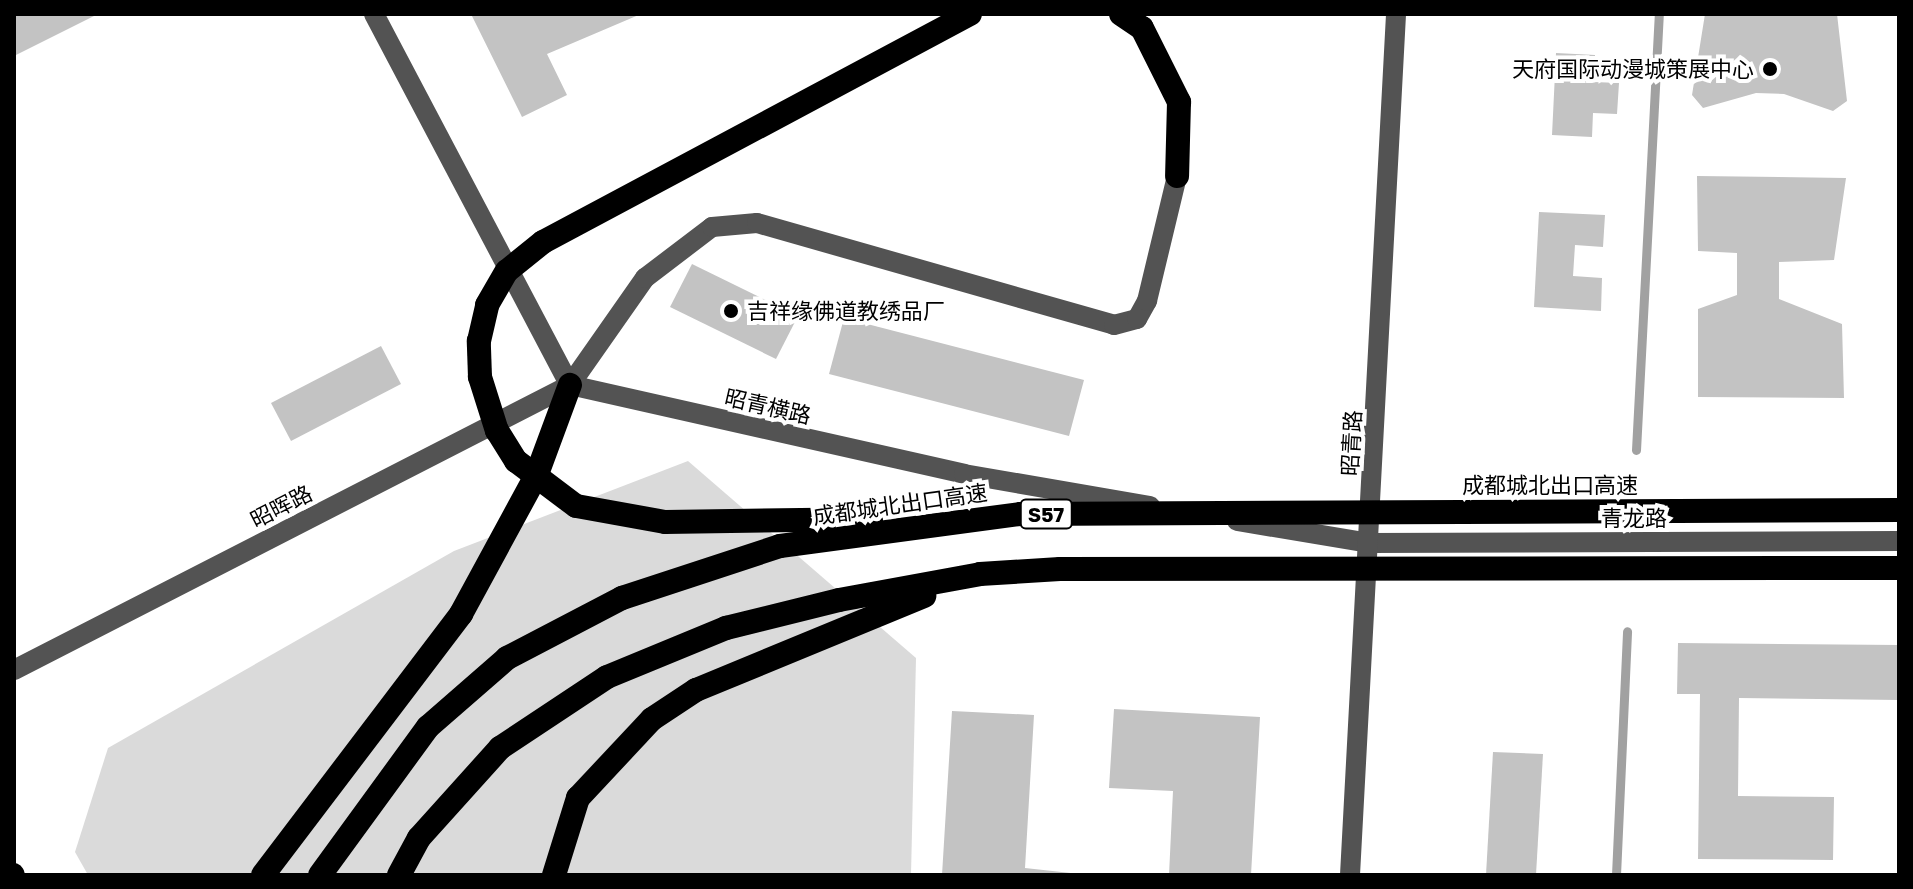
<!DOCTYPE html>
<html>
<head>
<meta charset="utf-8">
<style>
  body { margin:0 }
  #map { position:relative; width:1913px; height:889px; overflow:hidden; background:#fff; font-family:"Golos Text","Noto Sans SC",sans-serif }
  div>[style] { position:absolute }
  .green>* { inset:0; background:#dadada }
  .stream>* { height:9px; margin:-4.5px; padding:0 4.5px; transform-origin:4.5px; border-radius:4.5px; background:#a1a1a1 }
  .building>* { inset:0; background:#c3c3c3 }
  .minor>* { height:20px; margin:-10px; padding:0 10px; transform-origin:10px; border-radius:10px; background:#535353 }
  .major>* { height:20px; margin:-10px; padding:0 10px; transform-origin:10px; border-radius:10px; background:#000 }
  .highway>* { height:24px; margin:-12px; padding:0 12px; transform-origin:12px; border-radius:12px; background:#000 }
  .dots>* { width:22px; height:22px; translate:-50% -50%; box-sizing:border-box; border:4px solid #fff; border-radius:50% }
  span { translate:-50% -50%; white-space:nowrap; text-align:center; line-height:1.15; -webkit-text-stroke:8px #fff; paint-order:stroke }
  .shield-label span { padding:2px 6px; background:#fff; border:2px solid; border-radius:6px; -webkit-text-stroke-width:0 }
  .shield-label { font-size:20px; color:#000; font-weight:700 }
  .poi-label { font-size:22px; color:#000 }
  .right { translate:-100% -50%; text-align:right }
  .left { translate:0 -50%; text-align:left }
  .street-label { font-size:22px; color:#000 }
  .frame { position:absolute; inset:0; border:16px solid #000; pointer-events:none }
</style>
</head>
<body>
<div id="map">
  <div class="green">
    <div style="clip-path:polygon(688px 461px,916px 658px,911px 875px,88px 875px,75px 852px,108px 748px,454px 551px)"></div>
  </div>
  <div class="stream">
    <div style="left:1636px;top:450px;width:437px;rotate:-87deg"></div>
    <div style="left:1616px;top:875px;width:244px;rotate:-87.4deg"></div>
  </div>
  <div class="building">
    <div style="clip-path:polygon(14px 14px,98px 14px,14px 56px)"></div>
    <div style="clip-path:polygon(471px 14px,641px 14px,547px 54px,567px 95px,522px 117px)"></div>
    <div style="clip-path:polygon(1705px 14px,1837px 14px,1847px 101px,1833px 111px,1784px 94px,1756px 93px,1703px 108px,1692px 95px)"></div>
    <div style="clip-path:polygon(1556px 53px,1595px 55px,1594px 82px,1619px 83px,1617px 114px,1593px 113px,1592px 137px,1552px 135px)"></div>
    <div style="clip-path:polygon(1697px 176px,1846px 178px,1834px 260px,1779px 262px,1779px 299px,1842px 324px,1844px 398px,1698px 397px,1698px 309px,1737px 295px,1737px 253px,1698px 251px)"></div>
    <div style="clip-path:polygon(1539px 212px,1605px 215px,1603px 247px,1575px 245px,1573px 276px,1602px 278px,1601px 311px,1534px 307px)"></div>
    <div style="clip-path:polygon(692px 264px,798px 316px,776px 359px,670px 307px)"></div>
    <div style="clip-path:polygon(844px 318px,1084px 380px,1069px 436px,829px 374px)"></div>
    <div style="clip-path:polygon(381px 346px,401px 384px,291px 441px,271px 403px)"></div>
    <div style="clip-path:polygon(1678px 643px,1899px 645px,1899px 700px,1739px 698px,1738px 796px,1834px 797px,1833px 860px,1698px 859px,1700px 694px,1677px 694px)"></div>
    <div style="clip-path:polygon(1114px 709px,1260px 717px,1251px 875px,1169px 875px,1173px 791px,1109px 788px)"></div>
    <div style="clip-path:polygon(952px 711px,1034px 715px,1025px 868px,1089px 875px,942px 875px)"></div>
    <div style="clip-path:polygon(1493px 752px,1543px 754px,1536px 875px,1486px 875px)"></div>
  </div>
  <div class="minor">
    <div style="left:374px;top:14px;width:420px;rotate:62.2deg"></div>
    <div style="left:570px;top:385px;width:404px;rotate:12.7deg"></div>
    <div style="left:964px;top:474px;width:189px;rotate:9.8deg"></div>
    <div style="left:1237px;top:521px;width:135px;rotate:9.4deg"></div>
    <div style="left:1370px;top:543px;width:529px;rotate:-0.22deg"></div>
    <div style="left:14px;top:670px;width:625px;rotate:-27.14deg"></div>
    <div style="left:570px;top:385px;width:131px;rotate:-55deg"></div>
    <div style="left:645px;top:278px;width:84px;rotate:-37.3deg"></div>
    <div style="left:712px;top:227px;width:45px;rotate:-5.1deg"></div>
    <div style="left:757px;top:223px;width:371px;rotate:15.9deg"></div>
    <div style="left:1114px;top:325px;width:24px;rotate:-15deg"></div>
    <div style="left:1137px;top:319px;width:21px;rotate:-61deg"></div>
    <div style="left:1147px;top:301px;width:129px;rotate:-76.5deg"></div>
    <div style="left:1350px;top:875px;width:862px;rotate:-86.94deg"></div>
  </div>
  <div class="major">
    <div style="left:14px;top:873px;width:2px;rotate:63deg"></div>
  </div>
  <div class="highway">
    <div style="left:1121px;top:14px;width:25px;rotate:34deg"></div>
    <div style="left:1142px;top:28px;width:83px;rotate:63.4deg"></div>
    <div style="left:1179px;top:102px;width:74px;rotate:91.5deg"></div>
    <div style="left:878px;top:519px;width:213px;rotate:179.2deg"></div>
    <div style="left:665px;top:522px;width:90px;rotate:-169.8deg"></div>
    <div style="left:576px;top:506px;width:75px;rotate:-143.1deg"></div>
    <div style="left:516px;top:461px;width:36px;rotate:-122deg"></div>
    <div style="left:497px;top:431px;width:57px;rotate:-107.5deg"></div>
    <div style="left:480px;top:377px;width:36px;rotate:-92deg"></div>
    <div style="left:479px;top:341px;width:37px;rotate:-77deg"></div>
    <div style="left:487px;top:305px;width:39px;rotate:-60deg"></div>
    <div style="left:507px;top:271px;width:46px;rotate:-38.9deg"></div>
    <div style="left:543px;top:242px;width:484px;rotate:-28.1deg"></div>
    <div style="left:263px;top:875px;width:328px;rotate:-52.8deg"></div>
    <div style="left:461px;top:614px;width:159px;rotate:-61.5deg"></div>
    <div style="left:537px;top:474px;width:95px;rotate:-69.7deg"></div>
    <div style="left:320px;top:875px;width:183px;rotate:-53.9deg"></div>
    <div style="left:428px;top:727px;width:105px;rotate:-41.1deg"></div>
    <div style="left:507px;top:658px;width:130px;rotate:-27.6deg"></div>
    <div style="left:622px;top:598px;width:166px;rotate:-18.2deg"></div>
    <div style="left:780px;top:546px;width:242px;rotate:-7.6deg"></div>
    <div style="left:1020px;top:514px;width:879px;rotate:-0.26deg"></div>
    <div style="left:399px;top:875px;width:42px;rotate:-61.6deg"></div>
    <div style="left:419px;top:838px;width:121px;rotate:-48deg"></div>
    <div style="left:500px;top:748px;width:128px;rotate:-33.6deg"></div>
    <div style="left:607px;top:677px;width:129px;rotate:-22.4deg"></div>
    <div style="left:726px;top:628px;width:116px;rotate:-13.9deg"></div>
    <div style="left:839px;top:600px;width:143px;rotate:-10.4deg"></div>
    <div style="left:980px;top:574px;width:80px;rotate:-3.6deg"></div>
    <div style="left:1060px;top:569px;width:839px;rotate:-0.07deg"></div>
    <div style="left:554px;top:875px;width:81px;rotate:-72.7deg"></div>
    <div style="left:578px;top:798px;width:108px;rotate:-46.9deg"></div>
    <div style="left:652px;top:719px;width:53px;rotate:-33.4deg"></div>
    <div style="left:696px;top:690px;width:247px;rotate:-22.4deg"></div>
  </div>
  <div class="dots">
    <div style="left:1770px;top:69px;background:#000"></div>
    <div style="left:731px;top:311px;background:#000"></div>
  </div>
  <div class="shield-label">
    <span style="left:1046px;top:514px">S57</span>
  </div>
  <div class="poi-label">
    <span class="right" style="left:1754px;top:69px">天府国际动漫城策展中心</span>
    <span class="left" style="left:747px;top:311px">吉祥缘佛道教绣品厂</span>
  </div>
  <div class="street-label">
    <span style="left:768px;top:406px;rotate:13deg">昭青横路</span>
    <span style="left:1351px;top:443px;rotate:-87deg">昭青路</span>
    <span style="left:1550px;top:485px">成都城北出口高速</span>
    <span style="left:900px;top:504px;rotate:-8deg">成都城北出口高速</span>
    <span style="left:281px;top:506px;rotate:-27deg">昭晖路</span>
    <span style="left:1634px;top:518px">青龙路</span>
  </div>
  <div class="frame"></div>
</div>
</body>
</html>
